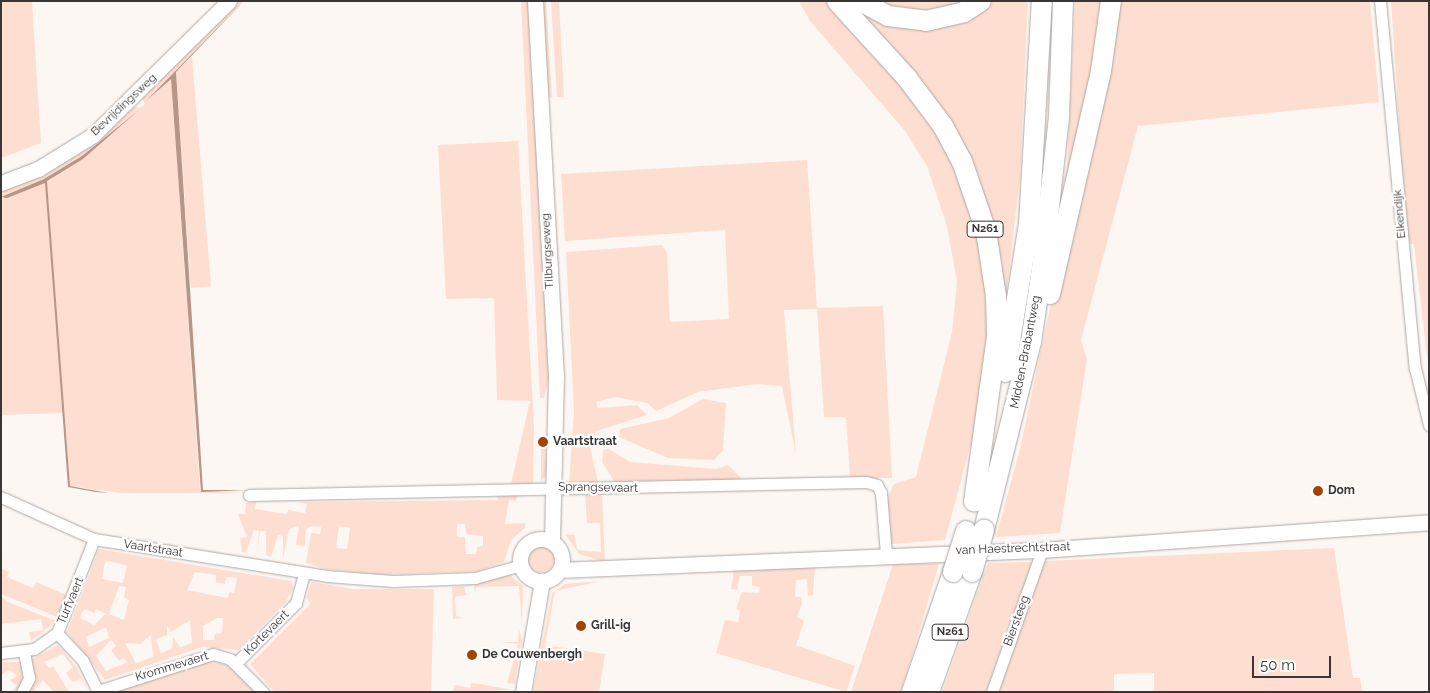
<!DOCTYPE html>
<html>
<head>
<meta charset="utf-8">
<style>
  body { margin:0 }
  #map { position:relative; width:1430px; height:693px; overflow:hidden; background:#fdf7f4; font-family:Raleway,sans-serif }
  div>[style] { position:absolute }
  .green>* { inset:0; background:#feded0 }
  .round { border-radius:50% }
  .water>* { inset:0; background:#b79587 }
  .roads { filter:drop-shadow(0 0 1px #ada7a5) drop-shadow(0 0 1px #ada7a5) }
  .street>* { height:11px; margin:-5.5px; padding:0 5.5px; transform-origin:5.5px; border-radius:5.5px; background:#fff }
  .secondary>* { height:15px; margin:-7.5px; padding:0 7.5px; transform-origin:7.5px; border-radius:7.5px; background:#fff }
  .secondary>.ring { margin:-7.5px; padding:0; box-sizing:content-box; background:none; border:15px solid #fff; border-radius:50% }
  .highway>* { height:20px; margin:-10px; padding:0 10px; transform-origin:10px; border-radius:10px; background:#fff }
  .bridges { filter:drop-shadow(0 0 1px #ada7a5) drop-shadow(0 0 1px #ada7a5) }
  .highway-bridge>* { height:20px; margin:-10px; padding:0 10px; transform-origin:10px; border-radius:10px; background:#fff }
  .dots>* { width:14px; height:14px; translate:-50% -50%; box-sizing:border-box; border:2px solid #fff; border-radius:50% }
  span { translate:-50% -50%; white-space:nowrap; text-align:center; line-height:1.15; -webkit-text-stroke:4.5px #fff; paint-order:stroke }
  .shield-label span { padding:1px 4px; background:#fff; border:1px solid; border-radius:4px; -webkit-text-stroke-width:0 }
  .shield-label { font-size:11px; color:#393635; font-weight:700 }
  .street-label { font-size:12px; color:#393635 }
  .poi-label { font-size:12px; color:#393635; font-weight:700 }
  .left { translate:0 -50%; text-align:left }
  .frame { position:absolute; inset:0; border:2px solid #393635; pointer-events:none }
  .scale { position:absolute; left:1252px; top:656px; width:79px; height:22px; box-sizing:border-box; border:2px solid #393635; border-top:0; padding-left:6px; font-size:15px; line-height:18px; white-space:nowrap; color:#393635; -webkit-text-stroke:4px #fff; paint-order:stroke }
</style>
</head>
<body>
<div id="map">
  <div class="green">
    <div style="clip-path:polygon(1px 1px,32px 1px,41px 143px,1px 158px)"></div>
    <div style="clip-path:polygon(238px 1px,244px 1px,146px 102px,171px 78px,200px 491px,248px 493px,120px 493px,70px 486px,47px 181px,83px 159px,139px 110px,82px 156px,44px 179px,1px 197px,1px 189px,94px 141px,134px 106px,140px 108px,145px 104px,142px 98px)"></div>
    <div style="clip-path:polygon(521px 1px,529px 1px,550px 373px,544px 398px,540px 398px)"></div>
    <div style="clip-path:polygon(540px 1px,546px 1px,552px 98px,546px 93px)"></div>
    <div style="clip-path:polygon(551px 1px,559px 1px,564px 97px,557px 97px)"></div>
    <div style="clip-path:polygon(799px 1px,833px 1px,902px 78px,965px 182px,992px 296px,989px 376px,945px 540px,891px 544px,887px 499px,894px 484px,916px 477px,952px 332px,957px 282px,947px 226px,927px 166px,905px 131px,810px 21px)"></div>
    <div style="clip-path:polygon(854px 1px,886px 20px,988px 1px,1028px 1px,1020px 177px,1003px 323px,969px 170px,857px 19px)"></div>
    <div style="clip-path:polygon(870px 1px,973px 1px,917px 16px)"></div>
    <div style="clip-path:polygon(1075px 1px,1108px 1px,1060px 232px,1067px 164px)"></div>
    <div style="clip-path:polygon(1115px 1px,1370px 1px,1379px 102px,1138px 126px,1081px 340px,1087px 359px,1060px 533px,996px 537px,1020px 449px)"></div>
    <div style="clip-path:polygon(1391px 1px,1429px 1px,1429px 374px,1414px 244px,1407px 244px)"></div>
    <div style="clip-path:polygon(192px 57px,211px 286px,191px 288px,176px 72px)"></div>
    <div style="clip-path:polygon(518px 141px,534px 425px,533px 484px,511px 484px,530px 401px,497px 400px,494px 298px,446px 299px,438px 145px)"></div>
    <div style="clip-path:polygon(807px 160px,817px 308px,883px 306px,892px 478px,850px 478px,846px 417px,824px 417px,817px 309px,784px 310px,796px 455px,782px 386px,757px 384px,698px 392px,656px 411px,647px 403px,616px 397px,596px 402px,598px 408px,637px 405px,647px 415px,596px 431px,590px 447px,598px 483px,569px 485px,574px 411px,566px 252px,662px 245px,667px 253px,670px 322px,729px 319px,725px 230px,565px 241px,561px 174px)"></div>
    <div style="clip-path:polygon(45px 182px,63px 413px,1px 415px,1px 199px)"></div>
    <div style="clip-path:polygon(703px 399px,726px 403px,723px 450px,714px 460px,668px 458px,619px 437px,620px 429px,669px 418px)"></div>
    <div style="clip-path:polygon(541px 445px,545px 445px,547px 474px,541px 482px)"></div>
    <div style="clip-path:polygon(609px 449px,630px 462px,717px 469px,728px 465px,743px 480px,615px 483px,602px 462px,603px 450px)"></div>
    <div style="clip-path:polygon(evenodd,498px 490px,518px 491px,516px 501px,509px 500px,505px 524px,526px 523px,525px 528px,511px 540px,504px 562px,479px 571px,384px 575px,326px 569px,306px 563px,311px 533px,320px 534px,321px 527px,313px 526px,306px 529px,305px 546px,296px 545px,299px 526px,289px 529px,283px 558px,283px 536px,278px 535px,271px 557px,266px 555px,266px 531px,260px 531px,257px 554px,259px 531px,254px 530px,246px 552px,242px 552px,240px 538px,247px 537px,238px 514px,245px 514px,246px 503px,256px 502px,255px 509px,287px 514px,288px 510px,305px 513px,307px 504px,298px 502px,498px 500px,498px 490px,457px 524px,465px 524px,466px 534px,483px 536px,483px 546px,477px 547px,476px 554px,466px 554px,465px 537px,457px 537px,457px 524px,498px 490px,339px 526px,350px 528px,347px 549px,336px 548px,339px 526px)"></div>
    <div style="clip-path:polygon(602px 494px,605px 562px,579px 554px,565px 534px,575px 535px,577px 550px,601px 552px,600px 523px,587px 523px,585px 495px)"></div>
    <div class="round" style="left:528px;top:546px;width:26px;height:26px"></div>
    <div style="clip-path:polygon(1334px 548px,1353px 678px,1360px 678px,1362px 692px,1154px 692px,1154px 673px,1114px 674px,1114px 692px,997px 692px,1044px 561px)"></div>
    <div style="clip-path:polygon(evenodd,99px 549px,291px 581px,293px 588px,286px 602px,239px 650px,202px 647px,105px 680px,67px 632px,99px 549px,110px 561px,127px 566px,123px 583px,102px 579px,105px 562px,110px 561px,99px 549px,195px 572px,216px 575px,216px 582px,220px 583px,225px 584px,226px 577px,237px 578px,234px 593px,229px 592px,228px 598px,187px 590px,195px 572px,99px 549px,119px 586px,126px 587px,124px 597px,129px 600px,124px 620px,109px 614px,119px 586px,99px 549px,84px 609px,94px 613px,96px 609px,106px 614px,94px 625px,80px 618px,84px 609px,99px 549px,217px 618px,223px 618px,222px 633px,215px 634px,214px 640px,203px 640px,203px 626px,217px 618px,99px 549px,190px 620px,192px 643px,180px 647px,173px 637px,172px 649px,161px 653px,156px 639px,167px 635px,167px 625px,171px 632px,190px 620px,99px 549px,106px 627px,109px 638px,89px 647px,86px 637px,106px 627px,99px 549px,151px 635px,153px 657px,136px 663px,125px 643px,140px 644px,151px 635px,99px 549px,111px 640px,116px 646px,111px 650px,119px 661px,124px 658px,127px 662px,106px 671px,96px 656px,111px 640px)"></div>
    <div style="clip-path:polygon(1032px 562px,986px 692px,942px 692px,988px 563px)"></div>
    <div style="clip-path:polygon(893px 564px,939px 564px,906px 676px,900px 692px,851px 692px)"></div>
    <div style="clip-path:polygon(815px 565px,813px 595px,808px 596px,807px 579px,796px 580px,795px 597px,801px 597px,802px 604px,797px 617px,804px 621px,796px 645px,855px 666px,846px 692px,716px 653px,725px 620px,738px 622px,740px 611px,736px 609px,742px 592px,759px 593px,760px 587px,752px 586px,752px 576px,740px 576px,737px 590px,731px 589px,734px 570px)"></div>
    <div style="clip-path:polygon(1px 568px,9px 572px,7px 577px,33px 588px,36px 582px,66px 595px,57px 617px,1px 594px)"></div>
    <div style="clip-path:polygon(509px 574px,523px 586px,522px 627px,519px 586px,476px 587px,475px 595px,474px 582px)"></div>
    <div style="clip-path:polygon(601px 581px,555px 591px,545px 645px,605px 654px,599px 692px,533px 692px,552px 593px,565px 584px)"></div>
    <div style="clip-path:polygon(312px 582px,353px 589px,434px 589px,431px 692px,274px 692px,250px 664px,310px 604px,306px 597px)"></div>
    <div style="clip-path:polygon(464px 586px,466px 595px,455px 597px,456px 616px,464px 618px,453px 619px,452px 587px)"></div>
    <div style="clip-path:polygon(1px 596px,8px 602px,56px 621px,31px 641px,29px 632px,43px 630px,41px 619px,1px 624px)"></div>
    <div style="clip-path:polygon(519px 629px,522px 640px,515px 684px,507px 683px,518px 644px,501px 642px,518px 642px)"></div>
    <div style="clip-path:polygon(58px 645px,76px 666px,89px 692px,81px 679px,72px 682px,66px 673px,73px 667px,63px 654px,44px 662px,49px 668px,53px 666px,69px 692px,53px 691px,43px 680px,33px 692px,27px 692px,30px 660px)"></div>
    <div style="clip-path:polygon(205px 660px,234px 667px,255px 692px,115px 692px)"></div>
    <div style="clip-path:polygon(1px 662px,22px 662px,24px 680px,16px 692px,12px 692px,17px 686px,10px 680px,18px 676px,9px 670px,1px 675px)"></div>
    <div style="clip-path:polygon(471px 683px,480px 684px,513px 690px,453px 692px,454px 685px,470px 688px)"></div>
  </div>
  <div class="water">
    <div style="clip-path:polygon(244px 1px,176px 72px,203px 490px,249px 490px,201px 492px,171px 79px,146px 101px)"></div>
    <div style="clip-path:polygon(139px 110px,83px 159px,47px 181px,70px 486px,108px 493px,96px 492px,68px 487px,45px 183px,7px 198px,1px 197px,44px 179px,82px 156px)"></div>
  </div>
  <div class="roads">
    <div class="street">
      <div style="left:1380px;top:1px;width:369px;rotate:84.6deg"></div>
      <div style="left:1415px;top:368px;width:59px;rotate:76.2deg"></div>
      <div style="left:249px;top:495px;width:617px;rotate:-1.21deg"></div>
      <div style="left:866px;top:482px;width:11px;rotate:15deg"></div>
      <div style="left:877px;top:485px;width:9px;rotate:63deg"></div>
      <div style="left:881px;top:493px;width:61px;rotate:85.3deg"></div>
      <div style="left:1px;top:497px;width:102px;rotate:24.3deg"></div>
      <div style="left:94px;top:539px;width:236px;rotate:9deg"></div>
      <div style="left:327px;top:576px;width:66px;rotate:4.3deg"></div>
      <div style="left:393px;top:581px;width:82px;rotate:-2.1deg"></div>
      <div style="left:475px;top:578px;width:48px;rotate:-15.8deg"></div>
      <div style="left:57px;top:633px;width:38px;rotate:47deg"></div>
      <div style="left:83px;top:661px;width:34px;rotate:64deg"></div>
      <div style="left:1px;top:653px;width:33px;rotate:-7deg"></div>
      <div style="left:34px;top:649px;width:28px;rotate:-35deg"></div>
      <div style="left:57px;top:633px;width:101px;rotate:-68.5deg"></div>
      <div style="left:236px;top:663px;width:85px;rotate:-45deg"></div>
      <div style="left:296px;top:603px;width:31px;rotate:-75deg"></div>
      <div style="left:98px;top:691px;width:121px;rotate:-17.8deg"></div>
      <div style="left:213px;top:654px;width:18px;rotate:16deg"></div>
      <div style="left:230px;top:659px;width:47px;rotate:45deg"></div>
      <div style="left:22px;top:692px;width:16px;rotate:-63deg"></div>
      <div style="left:29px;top:678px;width:26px;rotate:-101deg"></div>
      <div style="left:992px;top:692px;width:151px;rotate:-70.6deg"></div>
    </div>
    <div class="secondary">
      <div style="left:535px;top:1px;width:376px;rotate:86.8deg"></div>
      <div style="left:556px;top:376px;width:165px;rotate:91.4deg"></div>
      <div style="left:1px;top:183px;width:40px;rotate:-21deg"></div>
      <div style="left:38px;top:169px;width:65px;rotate:-31.7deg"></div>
      <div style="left:93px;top:135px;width:191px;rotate:-44.6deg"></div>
      <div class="ring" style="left:520px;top:539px;width:27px;height:27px"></div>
      <div style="left:560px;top:570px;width:482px;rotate:-2.4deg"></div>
      <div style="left:1042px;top:550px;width:388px;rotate:-4.1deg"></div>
      <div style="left:523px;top:692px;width:113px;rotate:-80.3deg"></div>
    </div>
    <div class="highway">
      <div style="left:837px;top:1px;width:104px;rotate:47.7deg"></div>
      <div style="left:907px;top:78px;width:60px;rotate:53.1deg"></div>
      <div style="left:943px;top:126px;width:40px;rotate:62deg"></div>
      <div style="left:962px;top:161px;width:74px;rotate:71.1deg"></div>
      <div style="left:986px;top:231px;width:66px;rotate:81.3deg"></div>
      <div style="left:996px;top:296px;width:40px;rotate:88.6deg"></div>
      <div style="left:997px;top:336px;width:167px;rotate:97.9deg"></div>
      <div style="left:860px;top:1px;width:32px;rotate:28deg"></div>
      <div style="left:888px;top:16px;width:38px;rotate:7deg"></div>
      <div style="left:926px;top:21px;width:39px;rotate:-13deg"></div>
      <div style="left:964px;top:12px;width:20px;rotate:-33deg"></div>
      <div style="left:1050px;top:294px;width:229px;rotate:-77.1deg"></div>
      <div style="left:1101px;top:71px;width:71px;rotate:-81.9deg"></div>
      <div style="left:1005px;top:372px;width:150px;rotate:-80.8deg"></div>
      <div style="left:1029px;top:224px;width:223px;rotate:-86.7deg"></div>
      <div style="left:984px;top:530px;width:194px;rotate:-76deg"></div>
      <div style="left:1031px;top:342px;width:81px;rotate:-81.5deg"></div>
      <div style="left:1043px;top:262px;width:147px;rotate:-83.7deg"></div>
      <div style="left:1059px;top:116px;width:115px;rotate:-88deg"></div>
      <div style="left:912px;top:692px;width:127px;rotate:-71.1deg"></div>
      <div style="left:929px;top:692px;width:127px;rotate:-70.3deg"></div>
    </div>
  </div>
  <div class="bridges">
    <div class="highway-bridge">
      <div style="left:953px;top:572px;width:43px;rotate:-72.4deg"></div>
      <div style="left:972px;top:572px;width:44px;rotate:-74.1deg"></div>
    </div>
  </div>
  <div class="dots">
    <div style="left:543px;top:442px;background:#a44201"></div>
    <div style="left:1318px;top:491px;background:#a44201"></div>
    <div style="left:581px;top:626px;background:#a44201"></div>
    <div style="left:472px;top:655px;background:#a44201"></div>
  </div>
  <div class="shield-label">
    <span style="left:985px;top:229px">N261</span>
    <span style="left:950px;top:632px">N261</span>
  </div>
  <div class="street-label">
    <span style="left:124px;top:105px;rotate:-43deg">Bevrijdingsweg</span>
    <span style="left:1400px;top:214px;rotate:-95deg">Eikendijk</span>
    <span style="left:548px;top:251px;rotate:-93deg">Tilburgseweg</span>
    <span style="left:1026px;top:352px;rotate:-79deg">Midden-Brabantweg</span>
    <span style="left:598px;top:488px;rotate:1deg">Sprangsevaart</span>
    <span style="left:153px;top:549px;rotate:9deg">Vaartstraat</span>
    <span style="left:1013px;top:549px;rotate:-2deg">van Haestrechtstraat</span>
    <span style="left:71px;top:601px;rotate:-67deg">Turfvaert</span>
    <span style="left:1017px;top:621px;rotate:-70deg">Biersteeg</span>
    <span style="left:267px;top:633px;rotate:-45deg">Kortevaert</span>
    <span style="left:172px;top:667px;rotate:-17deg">Krommevaert</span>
  </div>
  <div class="poi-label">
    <span class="left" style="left:553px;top:442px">Vaartstraat</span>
    <span class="left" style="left:1328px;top:491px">Dom</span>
    <span class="left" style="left:591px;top:626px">Grill-ig</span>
    <span class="left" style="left:482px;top:655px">De Couwenbergh</span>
  </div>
  <div class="frame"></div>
  <div class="scale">50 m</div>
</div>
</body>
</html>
